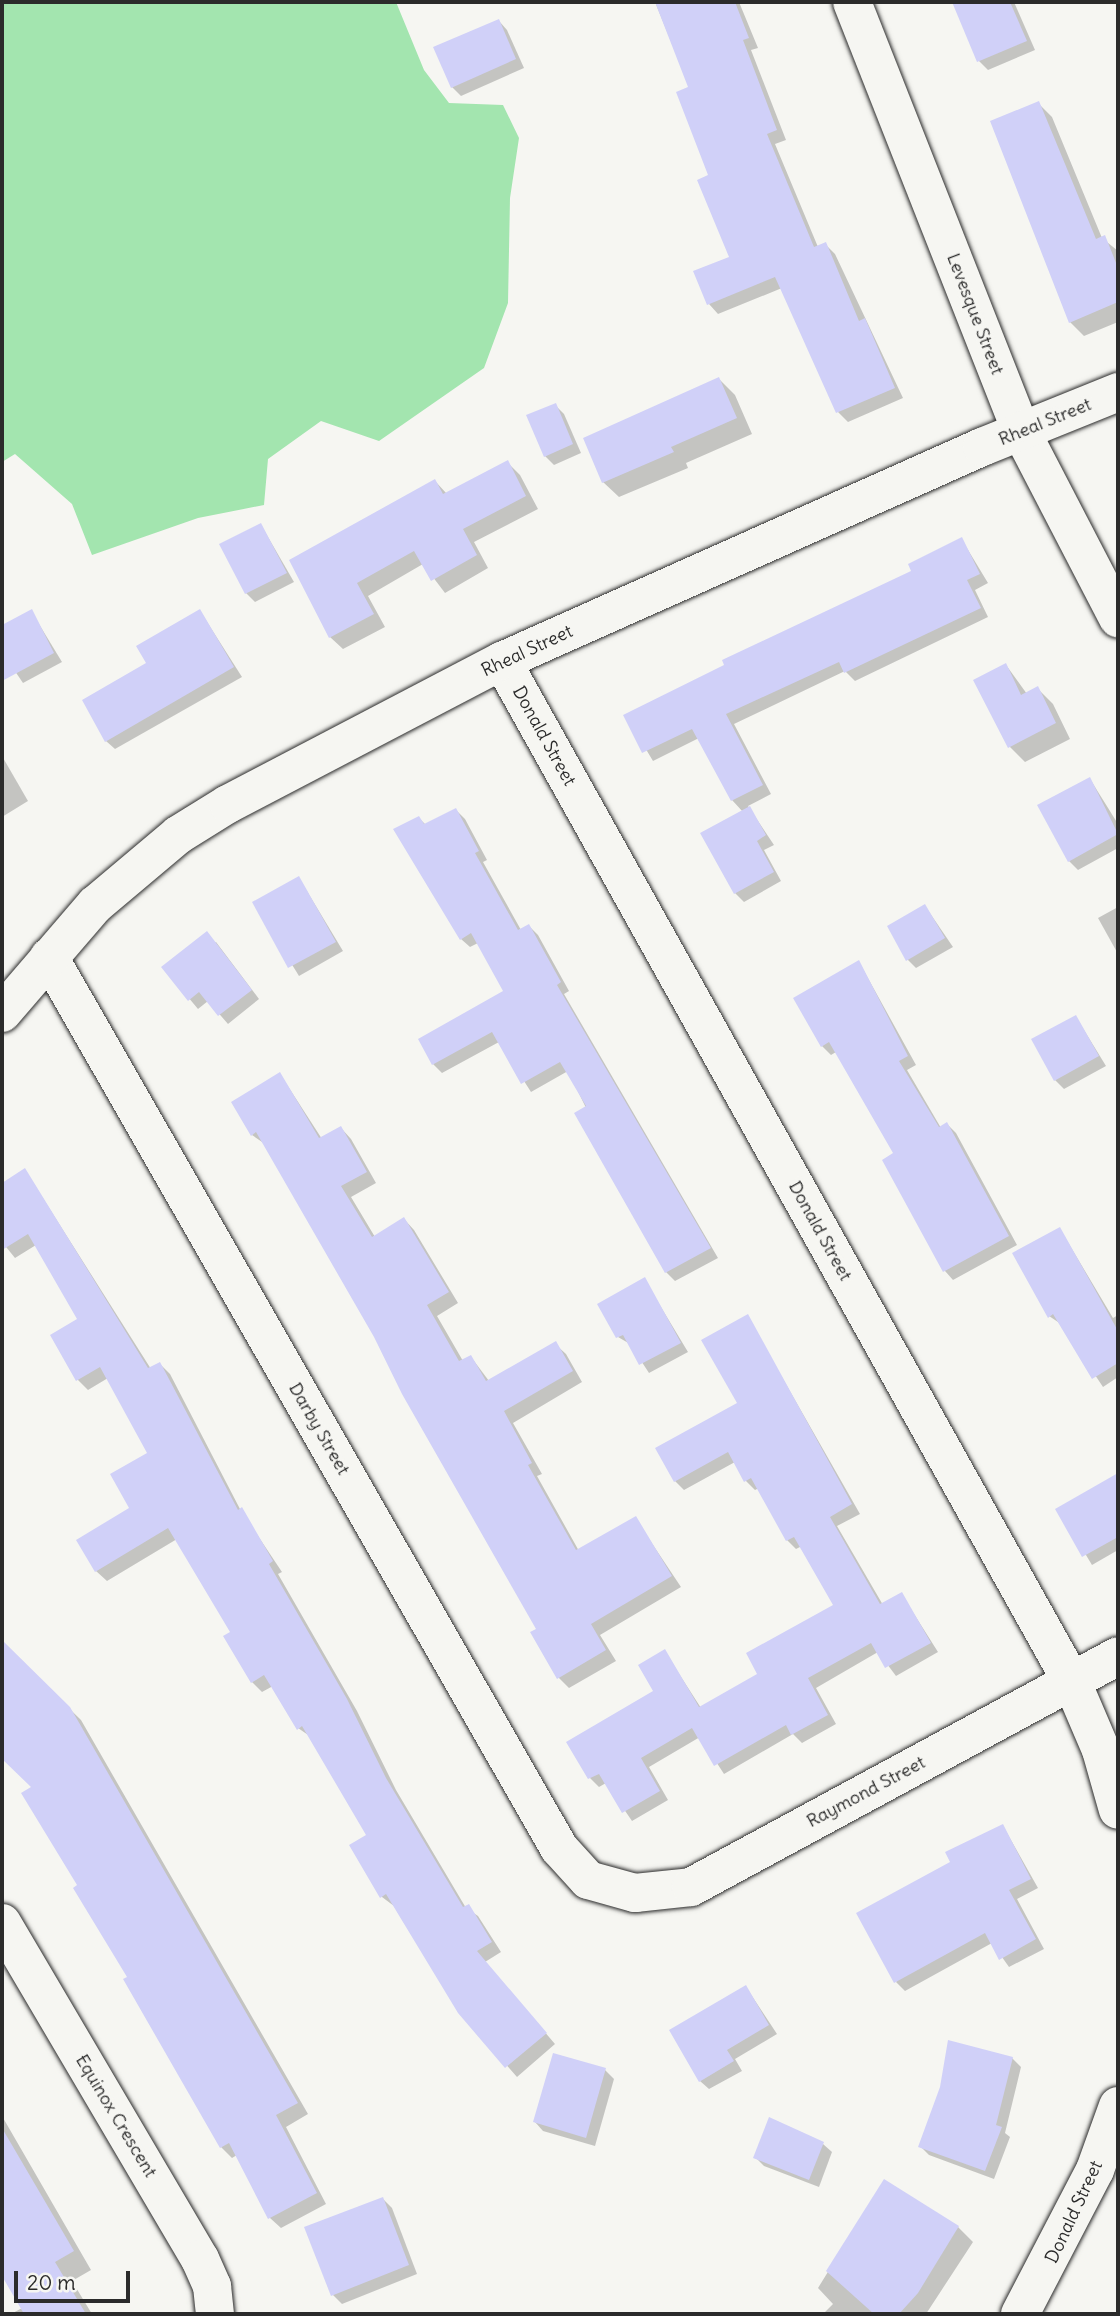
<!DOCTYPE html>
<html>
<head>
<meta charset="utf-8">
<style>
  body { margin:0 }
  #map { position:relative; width:1120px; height:2316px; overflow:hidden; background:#f6f6f2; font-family:Delius,sans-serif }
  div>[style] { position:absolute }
  .green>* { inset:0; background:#a3e5af }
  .shadow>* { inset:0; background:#0003 }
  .building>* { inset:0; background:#d0d0f8 }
  .roads { filter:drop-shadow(0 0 2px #2b2b2b) drop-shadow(0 0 2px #2b2b2b) }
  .minor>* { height:38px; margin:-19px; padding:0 19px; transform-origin:19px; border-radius:19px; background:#f6f6f2 }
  span { translate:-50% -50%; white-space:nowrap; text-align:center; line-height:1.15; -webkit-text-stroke:7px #f6f6f2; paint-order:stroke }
  .street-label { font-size:18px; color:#2b2b2b }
  .frame { position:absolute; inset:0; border:4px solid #2b2b2b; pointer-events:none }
  .scale { position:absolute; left:14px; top:2271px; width:116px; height:32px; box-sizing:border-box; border:4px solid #2b2b2b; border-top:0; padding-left:9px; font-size:21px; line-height:24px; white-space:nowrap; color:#2b2b2b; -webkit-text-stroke:5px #f6f6f2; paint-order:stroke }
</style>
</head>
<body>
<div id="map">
  <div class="green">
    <div style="clip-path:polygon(2px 2px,396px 2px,424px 70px,449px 103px,503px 105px,519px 138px,510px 198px,508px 303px,484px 368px,379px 441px,321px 421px,268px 459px,264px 505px,198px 518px,92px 555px,72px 504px,15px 454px,2px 462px)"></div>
  </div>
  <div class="shadow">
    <div style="clip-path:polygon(655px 2px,739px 2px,758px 48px,751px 50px,786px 140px,775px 144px,818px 247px,825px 244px,835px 254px,903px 398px,848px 422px,838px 412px,782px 288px,718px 314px,709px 304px,732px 257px,690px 88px)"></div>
    <div style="clip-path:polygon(961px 2px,1014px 2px,1035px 50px,988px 70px,979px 61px,955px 5px)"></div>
    <div style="clip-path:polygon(499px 21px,507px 30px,524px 68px,461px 96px,452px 87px)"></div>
    <div style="clip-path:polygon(1038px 103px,1052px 117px,1102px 238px,1118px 251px,1118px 322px,1084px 336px,1070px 322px)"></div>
    <div style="clip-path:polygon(719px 379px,735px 395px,752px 434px,686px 463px,688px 468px,619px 497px,603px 482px)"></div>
    <div style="clip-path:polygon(555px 405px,564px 414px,581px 453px,554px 465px,545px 456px)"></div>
    <div style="clip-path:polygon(508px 463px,520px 475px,538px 509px,474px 542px,488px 568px,445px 593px,423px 564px,368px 596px,385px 627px,343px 649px,330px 637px,291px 561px,435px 481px,447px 494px)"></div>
    <div style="clip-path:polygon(261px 525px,294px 582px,255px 602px,246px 593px)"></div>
    <div style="clip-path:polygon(962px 540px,988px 583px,975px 590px,988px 617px,855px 681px,845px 671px,734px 724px,771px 794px,748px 806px,774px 845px,764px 850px,781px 881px,744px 902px,735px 893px,743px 812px,732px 800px,699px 738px,653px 761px,626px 716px,914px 572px)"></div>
    <div style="clip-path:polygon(31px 611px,62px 662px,23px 683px,2px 652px,2px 627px)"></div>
    <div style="clip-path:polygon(200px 611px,242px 677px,115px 749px,106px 741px)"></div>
    <div style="clip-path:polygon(1006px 665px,1027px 694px,1037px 688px,1053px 704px,1070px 739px,1025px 762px,1010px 747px)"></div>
    <div style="clip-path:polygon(2px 756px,28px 801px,2px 817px)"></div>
    <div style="clip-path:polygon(1090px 779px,1118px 824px,1118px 848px,1078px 870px,1069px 861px)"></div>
    <div style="clip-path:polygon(456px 810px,465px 819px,487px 860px,483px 862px,521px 930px,529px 926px,538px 935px,569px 991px,564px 994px,718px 1258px,675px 1281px,666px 1272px,568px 1071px,531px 1092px,499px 1042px,442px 1073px,433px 1064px,505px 992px,478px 943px,470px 947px,461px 939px,419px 818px,426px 825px)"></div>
    <div style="clip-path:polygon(299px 878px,343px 951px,299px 976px,254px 903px)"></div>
    <div style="clip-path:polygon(925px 906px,953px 947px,916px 968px,907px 959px)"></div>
    <div style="clip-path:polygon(1118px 907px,1118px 954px,1098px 918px)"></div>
    <div style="clip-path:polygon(216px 942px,259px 999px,228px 1024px,208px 1001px,198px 1009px,163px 967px)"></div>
    <div style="clip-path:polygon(859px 962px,916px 1065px,907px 1070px,941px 1128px,947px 1124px,956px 1133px,1017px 1245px,953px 1280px,945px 1271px,896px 1154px,836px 1052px,831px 1055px,822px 1046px)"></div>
    <div style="clip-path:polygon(1076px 1017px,1106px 1066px,1064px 1089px,1055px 1080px)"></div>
    <div style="clip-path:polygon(280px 1074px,322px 1139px,341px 1128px,351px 1139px,376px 1183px,351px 1197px,375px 1237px,404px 1219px,414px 1230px,458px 1303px,437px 1316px,463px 1361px,471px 1357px,489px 1381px,555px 1344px,566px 1354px,582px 1382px,513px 1423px,542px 1474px,537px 1476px,579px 1551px,635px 1518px,681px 1587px,600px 1635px,616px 1661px,569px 1688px,558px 1677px,538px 1630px,375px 1336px,265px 1144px,252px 1135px)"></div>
    <div style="clip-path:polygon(25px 1170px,151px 1369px,160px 1364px,170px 1374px,240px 1509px,282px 1572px,278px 1574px,357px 1711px,396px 1790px,466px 1908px,478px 1916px,501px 1952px,485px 1962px,555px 2044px,517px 2077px,460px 2012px,394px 1906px,382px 1897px,368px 1836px,311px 1737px,298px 1728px,273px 1686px,262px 1692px,252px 1682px,232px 1633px,177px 1539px,107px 1581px,96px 1571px,132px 1509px,150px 1454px,108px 1378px,88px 1390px,78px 1380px,79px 1320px,36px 1245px,15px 1258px,2px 1242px,2px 1185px)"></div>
    <div style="clip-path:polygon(1060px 1229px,1113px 1318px,1118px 1315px,1118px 1377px,1103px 1387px,1061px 1324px,1049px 1316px)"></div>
    <div style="clip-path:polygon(644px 1279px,688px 1352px,649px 1373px,630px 1344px,618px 1337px)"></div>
    <div style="clip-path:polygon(747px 1316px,860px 1514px,837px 1526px,883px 1605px,902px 1595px,938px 1652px,896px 1676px,878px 1652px,816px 1688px,836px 1724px,802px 1743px,793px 1734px,724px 1774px,700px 1737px,649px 1767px,668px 1800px,632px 1821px,606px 1783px,599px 1787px,590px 1778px,569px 1743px,656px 1692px,665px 1652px,701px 1708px,760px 1675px,835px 1605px,802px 1546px,796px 1549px,787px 1540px,759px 1488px,755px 1490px,746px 1481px,735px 1462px,684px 1490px,675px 1481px,739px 1404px)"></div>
    <div style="clip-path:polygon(1118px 1476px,1118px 1550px,1092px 1565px,1058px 1509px)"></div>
    <div style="clip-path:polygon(10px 1651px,81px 1720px,308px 2114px,286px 2127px,326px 2204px,281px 2228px,270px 2218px,237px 2155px,232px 2158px,221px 2147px,79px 1886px,33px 1788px,2px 1757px,2px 1659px)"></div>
    <div style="clip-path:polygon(1003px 1826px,1038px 1888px,1017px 1899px,1044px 1949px,1009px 1967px,992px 1943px,905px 1991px,896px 1982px)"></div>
    <div style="clip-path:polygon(746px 1987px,777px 2034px,735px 2059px,742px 2071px,709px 2089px,700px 2081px)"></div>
    <div style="clip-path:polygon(554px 2055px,605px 2070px,614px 2079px,595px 2146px,543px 2131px,535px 2122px)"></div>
    <div style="clip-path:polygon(1012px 2058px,1021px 2067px,1005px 2133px,1010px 2137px,994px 2179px,929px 2155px,920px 2146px,942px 2087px)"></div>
    <div style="clip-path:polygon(2px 2116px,91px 2270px,72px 2281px,92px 2314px,11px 2314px,22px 2308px,2px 2272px)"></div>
    <div style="clip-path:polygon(770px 2119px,823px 2144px,832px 2152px,819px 2187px,764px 2166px,755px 2157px)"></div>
    <div style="clip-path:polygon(884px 2181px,958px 2227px,973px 2242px,926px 2314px,823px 2314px,833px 2304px,818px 2288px)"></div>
    <div style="clip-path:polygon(383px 2199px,392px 2208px,417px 2274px,342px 2304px,333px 2295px)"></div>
  </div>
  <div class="building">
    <div style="clip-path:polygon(655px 2px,735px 2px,749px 38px,743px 40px,777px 130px,767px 134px,814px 247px,826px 242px,859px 321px,865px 318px,895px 388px,836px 413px,775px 277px,707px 305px,693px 271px,729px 257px,697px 180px,708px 175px,676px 92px,688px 87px)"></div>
    <div style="clip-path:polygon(952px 2px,1010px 2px,1027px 41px,977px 62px)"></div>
    <div style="clip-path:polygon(499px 19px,516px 59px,451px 88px,433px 47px)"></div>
    <div style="clip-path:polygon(1039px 101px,1096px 239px,1105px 235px,1118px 268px,1118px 302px,1069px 323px,990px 121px)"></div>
    <div style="clip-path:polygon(719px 377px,737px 418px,671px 447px,674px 452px,602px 483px,583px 438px)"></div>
    <div style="clip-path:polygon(556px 403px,573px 444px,544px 457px,526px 415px)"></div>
    <div style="clip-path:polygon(508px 460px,526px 496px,463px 529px,477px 555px,431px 581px,414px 551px,357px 583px,374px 614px,329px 638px,289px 560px,435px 479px,443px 494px)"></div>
    <div style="clip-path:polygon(261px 523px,287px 573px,245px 594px,219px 544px)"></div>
    <div style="clip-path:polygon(962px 537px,980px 574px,967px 580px,981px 608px,844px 673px,839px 662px,726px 714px,763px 785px,731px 801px,692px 729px,642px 753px,623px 715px,724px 665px,722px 660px,911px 571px,908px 564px)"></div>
    <div style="clip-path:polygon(32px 609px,54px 653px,2px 681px,2px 625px)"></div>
    <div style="clip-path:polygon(200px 609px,234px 667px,105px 742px,82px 700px,146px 663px,136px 646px)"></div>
    <div style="clip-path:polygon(1006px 663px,1021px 695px,1038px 686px,1056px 723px,1008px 748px,973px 680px)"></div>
    <div style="clip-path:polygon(1090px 777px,1118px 834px,1068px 862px,1037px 805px)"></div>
    <div style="clip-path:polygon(750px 806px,766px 835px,757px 841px,774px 872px,734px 894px,700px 833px)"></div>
    <div style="clip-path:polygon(456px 808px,479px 851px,475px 853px,518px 930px,529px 924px,561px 982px,557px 985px,711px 1248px,665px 1273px,574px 1113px,586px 1106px,560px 1062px,521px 1084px,492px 1032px,432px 1065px,418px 1039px,503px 991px,471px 933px,460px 940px,393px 829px,419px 816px,424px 824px)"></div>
    <div style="clip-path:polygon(299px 876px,336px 942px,288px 968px,252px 902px)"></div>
    <div style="clip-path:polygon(925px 904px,945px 938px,906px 961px,887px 926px)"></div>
    <div style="clip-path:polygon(207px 931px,252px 990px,218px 1016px,199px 992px,188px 1001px,161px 967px)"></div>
    <div style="clip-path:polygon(859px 960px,908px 1056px,899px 1061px,939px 1127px,947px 1122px,1009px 1236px,943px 1272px,882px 1160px,893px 1153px,829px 1042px,821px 1047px,793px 998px)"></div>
    <div style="clip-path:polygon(1076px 1015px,1099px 1056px,1054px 1081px,1031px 1039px)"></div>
    <div style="clip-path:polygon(280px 1072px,319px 1138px,341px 1126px,367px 1172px,341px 1186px,372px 1237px,404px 1217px,449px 1292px,427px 1305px,459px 1361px,471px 1355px,486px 1381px,556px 1341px,573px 1371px,504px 1411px,532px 1463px,528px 1465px,576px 1550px,636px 1516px,672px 1576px,591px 1624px,606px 1650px,557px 1679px,530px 1632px,536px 1629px,402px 1394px,374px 1337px,256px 1132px,251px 1136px,231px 1102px)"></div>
    <div style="clip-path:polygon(25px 1168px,148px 1368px,160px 1362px,238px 1510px,242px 1507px,273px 1561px,269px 1564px,347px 1699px,386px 1778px,463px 1907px,469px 1904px,492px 1942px,477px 1951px,547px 2033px,505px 2068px,458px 2013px,386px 1894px,380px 1898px,349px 1845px,366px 1835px,302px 1726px,297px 1730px,264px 1675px,251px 1683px,223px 1636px,230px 1632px,168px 1528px,95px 1572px,76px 1540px,129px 1508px,110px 1474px,147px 1453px,100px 1367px,76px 1381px,50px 1335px,77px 1319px,28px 1234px,2px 1250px,2px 1183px)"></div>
    <div style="clip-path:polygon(1060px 1227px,1118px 1331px,1118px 1363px,1092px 1379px,1053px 1314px,1048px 1318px,1012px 1253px)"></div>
    <div style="clip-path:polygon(645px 1277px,681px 1343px,639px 1365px,623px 1335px,616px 1338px,597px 1304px)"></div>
    <div style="clip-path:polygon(748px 1314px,852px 1504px,830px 1517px,880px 1604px,902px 1592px,931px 1643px,885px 1668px,871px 1643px,808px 1678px,828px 1715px,791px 1735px,786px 1725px,714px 1766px,692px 1728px,641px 1758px,660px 1791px,622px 1813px,599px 1774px,588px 1779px,566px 1742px,653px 1691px,638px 1665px,665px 1649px,699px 1707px,757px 1674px,746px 1653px,833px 1605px,794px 1537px,786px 1541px,751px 1478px,744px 1482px,728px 1452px,674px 1482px,655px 1448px,737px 1403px,701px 1340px)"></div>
    <div style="clip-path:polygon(1118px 1473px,1118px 1537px,1082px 1557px,1055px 1509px)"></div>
    <div style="clip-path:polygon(2px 1640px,70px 1707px,298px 2103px,276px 2115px,317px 2193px,268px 2219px,229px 2143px,220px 2148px,123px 1979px,127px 1977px,73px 1888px,77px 1885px,21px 1793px,31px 1787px,2px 1759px)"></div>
    <div style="clip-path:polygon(1003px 1824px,1031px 1879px,1009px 1890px,1036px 1939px,999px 1960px,985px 1933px,894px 1983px,856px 1913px,950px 1862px,945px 1852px)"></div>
    <div style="clip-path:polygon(746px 1985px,769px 2025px,727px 2050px,734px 2061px,699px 2082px,669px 2030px)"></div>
    <div style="clip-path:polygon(948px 2040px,1013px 2057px,996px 2125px,1002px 2127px,985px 2171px,918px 2147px,940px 2087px)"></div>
    <div style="clip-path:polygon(553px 2053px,606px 2068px,586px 2138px,533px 2122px)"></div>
    <div style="clip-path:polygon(769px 2117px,824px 2142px,809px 2180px,753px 2158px)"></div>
    <div style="clip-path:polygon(2px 2128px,74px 2251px,55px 2262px,86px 2314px,24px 2314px,2px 2276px)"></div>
    <div style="clip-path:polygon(884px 2179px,959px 2226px,918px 2293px,899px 2314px,874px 2314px,826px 2271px)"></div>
    <div style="clip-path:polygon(383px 2197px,409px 2265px,331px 2296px,304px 2227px)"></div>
  </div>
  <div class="roads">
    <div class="minor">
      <div style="left:852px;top:2px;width:461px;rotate:68.5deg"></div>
      <div style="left:1021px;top:431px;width:211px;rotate:62.6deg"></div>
      <div style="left:502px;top:661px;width:1169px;rotate:60.83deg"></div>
      <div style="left:1072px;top:1682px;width:74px;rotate:66.9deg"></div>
      <div style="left:1101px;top:1750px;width:62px;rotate:74.2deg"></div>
      <div style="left:49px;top:957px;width:1027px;rotate:60.21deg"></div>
      <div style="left:559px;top:1848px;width:43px;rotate:47.8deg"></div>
      <div style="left:588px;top:1880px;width:49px;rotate:15.5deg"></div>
      <div style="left:635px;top:1893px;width:56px;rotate:-6.1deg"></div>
      <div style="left:691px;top:1887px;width:485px;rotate:-28.4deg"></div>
      <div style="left:2px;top:1013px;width:143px;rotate:-49.3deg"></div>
      <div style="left:95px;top:905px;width:109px;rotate:-40.1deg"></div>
      <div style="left:178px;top:835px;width:59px;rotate:-31.8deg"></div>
      <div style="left:228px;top:804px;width:309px;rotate:-27.6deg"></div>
      <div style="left:502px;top:661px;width:526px;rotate:-24.03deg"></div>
      <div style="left:982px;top:447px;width:147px;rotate:-22deg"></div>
      <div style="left:2px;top:1923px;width:390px;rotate:59.5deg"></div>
      <div style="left:200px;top:2259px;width:30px;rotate:66deg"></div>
      <div style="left:212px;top:2286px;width:28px;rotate:84deg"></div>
      <div style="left:1020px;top:2314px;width:162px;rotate:-62.5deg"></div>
      <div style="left:1095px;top:2170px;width:68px;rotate:-70.2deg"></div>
    </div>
  </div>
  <div class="street-label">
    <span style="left:975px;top:314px;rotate:69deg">Levesque Street</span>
    <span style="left:1045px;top:422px;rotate:-22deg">Rheal Street</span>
    <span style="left:527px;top:651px;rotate:-25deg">Rheal Street</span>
    <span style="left:544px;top:736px;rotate:61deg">Donald Street</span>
    <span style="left:820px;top:1231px;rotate:61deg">Donald Street</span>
    <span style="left:319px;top:1429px;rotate:60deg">Darby Street</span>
    <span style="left:866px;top:1792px;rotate:-28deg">Raymond Street</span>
    <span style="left:116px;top:2116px;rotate:59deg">Equinox Crescent</span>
    <span style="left:1074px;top:2212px;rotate:-65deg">Donald Street</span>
  </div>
  <div class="frame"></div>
  <div class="scale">20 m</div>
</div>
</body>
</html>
